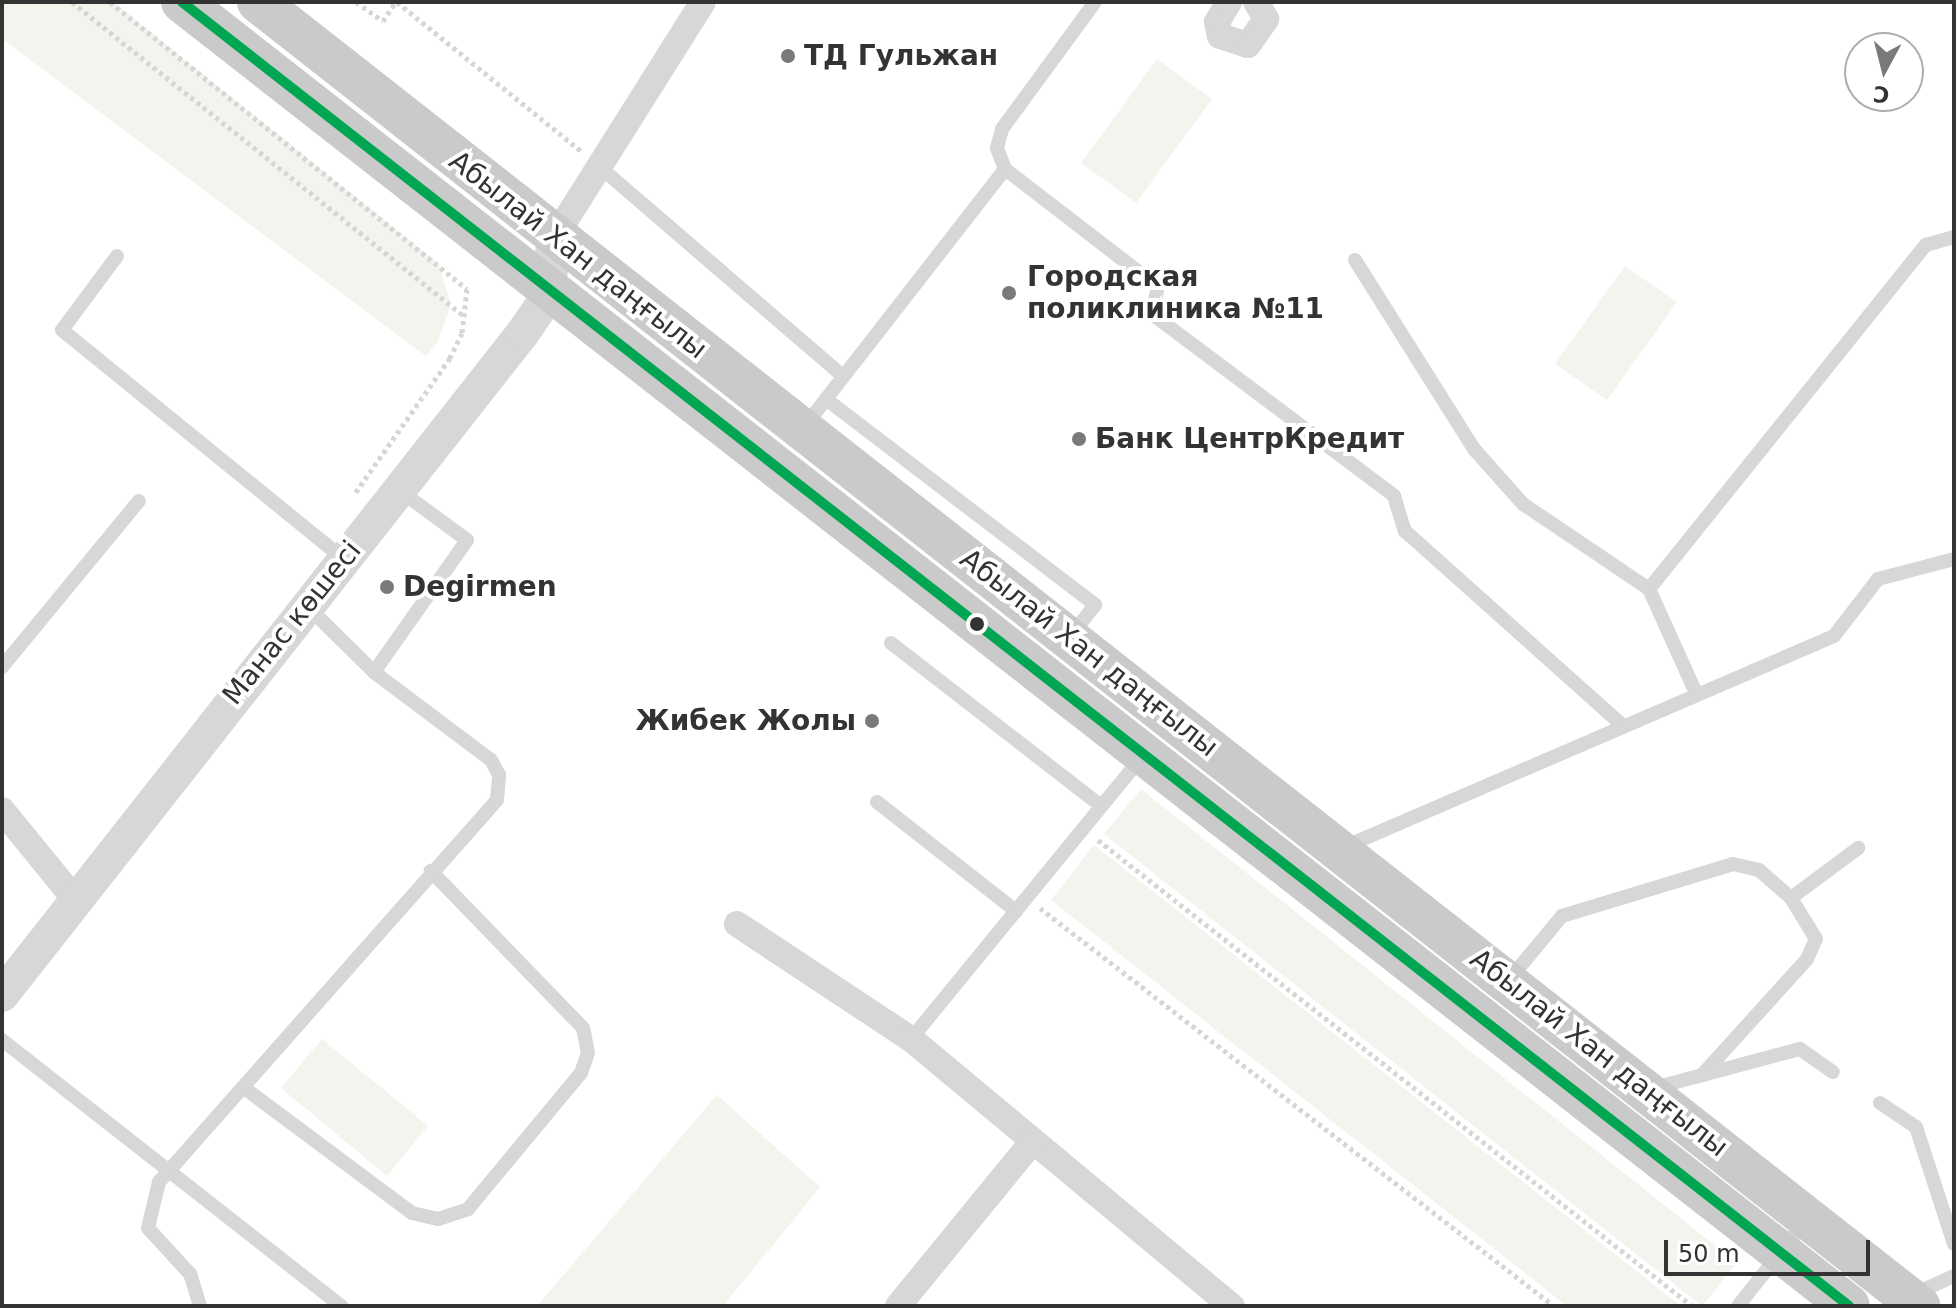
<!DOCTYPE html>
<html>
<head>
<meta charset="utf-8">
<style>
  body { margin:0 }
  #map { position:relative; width:1956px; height:1308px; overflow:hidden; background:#fff; font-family:"DejaVu Sans",sans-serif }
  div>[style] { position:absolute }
  .green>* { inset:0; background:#f1f5ed }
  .path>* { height:5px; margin-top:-2.5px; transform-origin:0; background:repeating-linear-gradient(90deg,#d6d6d6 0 4px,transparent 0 8px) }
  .service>* { height:14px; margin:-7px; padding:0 7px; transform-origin:7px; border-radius:7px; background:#d7d7d7 }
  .minor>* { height:26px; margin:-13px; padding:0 13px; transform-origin:13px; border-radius:13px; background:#d7d7d7 }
  .tertiary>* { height:34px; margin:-17px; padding:0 17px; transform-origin:17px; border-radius:17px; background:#d7d7d7 }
  .primary>* { height:42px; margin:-21px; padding:0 21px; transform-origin:21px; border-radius:21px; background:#cacaca }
  .bus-1>* { height:10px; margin:-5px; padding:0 5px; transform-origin:5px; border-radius:5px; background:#00a651 }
  .dots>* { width:22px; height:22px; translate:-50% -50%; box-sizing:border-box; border:4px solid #fff; border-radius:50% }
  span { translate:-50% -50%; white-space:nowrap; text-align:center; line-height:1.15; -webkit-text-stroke:8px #fff; paint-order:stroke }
  .poi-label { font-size:28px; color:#333; font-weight:700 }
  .left { translate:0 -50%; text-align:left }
  .right { translate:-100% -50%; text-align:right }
  .street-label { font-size:28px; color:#333 }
  .frame { position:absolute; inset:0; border:4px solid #333; pointer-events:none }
  .north { position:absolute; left:1844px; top:32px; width:80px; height:80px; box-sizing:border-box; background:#fff; border:2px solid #adadad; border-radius:50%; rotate:187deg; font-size:22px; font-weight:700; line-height:32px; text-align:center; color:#333 }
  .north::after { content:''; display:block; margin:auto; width:28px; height:36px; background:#7a7a7a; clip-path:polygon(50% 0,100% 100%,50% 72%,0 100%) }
  .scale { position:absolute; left:1664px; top:1240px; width:206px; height:36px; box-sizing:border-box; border:4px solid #333; border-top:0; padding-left:10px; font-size:24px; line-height:28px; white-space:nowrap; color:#333; -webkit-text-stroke:6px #fff; paint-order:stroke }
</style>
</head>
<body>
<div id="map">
  <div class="green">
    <div style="clip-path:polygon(2px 2px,113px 2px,439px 264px,451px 305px,437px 343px,426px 356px,2px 39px)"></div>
    <div style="clip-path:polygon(1157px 59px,1212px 99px,1136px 203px,1081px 163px)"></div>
    <div style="clip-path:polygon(1625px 266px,1677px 302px,1607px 400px,1555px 364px)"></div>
    <div style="clip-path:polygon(1141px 789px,1737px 1263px,1702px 1306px,1104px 834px)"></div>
    <div style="clip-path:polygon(1094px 845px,1681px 1306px,1567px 1306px,1051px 900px)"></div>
    <div style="clip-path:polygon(322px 1039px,428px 1126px,387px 1176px,281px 1088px)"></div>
    <div style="clip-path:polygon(717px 1095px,820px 1187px,723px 1306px,537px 1306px)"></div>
  </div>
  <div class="path">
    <div style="left:72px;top:2px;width:502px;rotate:38.7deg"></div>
    <div style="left:110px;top:2px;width:458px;rotate:38.8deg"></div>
    <div style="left:467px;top:289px;width:44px;rotate:96.5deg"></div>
    <div style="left:462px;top:333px;width:28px;rotate:116deg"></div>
    <div style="left:450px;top:358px;width:165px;rotate:125.1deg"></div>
    <div style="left:356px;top:2px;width:33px;rotate:35deg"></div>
    <div style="left:383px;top:21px;width:23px;rotate:-56deg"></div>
    <div style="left:397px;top:2px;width:238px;rotate:39deg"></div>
    <div style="left:1098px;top:840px;width:755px;rotate:38.11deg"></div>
    <div style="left:1040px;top:908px;width:650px;rotate:37.75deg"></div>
  </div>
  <div class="service">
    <div style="left:601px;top:168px;width:319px;rotate:40.7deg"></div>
    <div style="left:1005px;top:169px;width:22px;rotate:-111deg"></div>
    <div style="left:997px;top:148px;width:20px;rotate:-75deg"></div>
    <div style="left:1002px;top:129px;width:157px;rotate:-53.8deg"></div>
    <div style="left:117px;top:256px;width:92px;rotate:126.6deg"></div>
    <div style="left:62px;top:330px;width:365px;rotate:39.1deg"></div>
    <div style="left:1355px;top:260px;width:223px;rotate:57.8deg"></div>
    <div style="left:1474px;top:449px;width:74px;rotate:48.3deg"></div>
    <div style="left:1523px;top:504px;width:152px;rotate:34deg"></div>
    <div style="left:826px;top:399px;width:339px;rotate:37.4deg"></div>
    <div style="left:1095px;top:605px;width:41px;rotate:128deg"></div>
    <div style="left:805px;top:426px;width:326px;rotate:-52.1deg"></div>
    <div style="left:1005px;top:169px;width:193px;rotate:37.6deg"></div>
    <div style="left:1158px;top:287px;width:28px;rotate:103deg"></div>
    <div style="left:1152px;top:314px;width:303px;rotate:36.9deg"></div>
    <div style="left:1394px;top:496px;width:37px;rotate:73deg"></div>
    <div style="left:1405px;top:531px;width:290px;rotate:41.8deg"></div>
    <div style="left:891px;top:643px;width:266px;rotate:37.8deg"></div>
    <div style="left:2px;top:667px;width:215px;rotate:-50.5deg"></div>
    <div style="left:374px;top:672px;width:161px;rotate:-54.8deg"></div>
    <div style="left:467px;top:540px;width:84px;rotate:-143.7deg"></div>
    <div style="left:1696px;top:693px;width:114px;rotate:-114.3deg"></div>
    <div style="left:1649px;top:589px;width:442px;rotate:-51.2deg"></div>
    <div style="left:1926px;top:245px;width:29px;rotate:-16deg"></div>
    <div style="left:877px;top:802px;width:177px;rotate:38.1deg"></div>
    <div style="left:1342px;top:848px;width:536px;rotate:-23.31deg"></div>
    <div style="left:1834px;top:636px;width:72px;rotate:-52.3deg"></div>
    <div style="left:1878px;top:579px;width:79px;rotate:-14.7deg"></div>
    <div style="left:1508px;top:981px;width:85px;rotate:-50.3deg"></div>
    <div style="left:1562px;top:916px;width:179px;rotate:-16.9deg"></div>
    <div style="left:1733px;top:864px;width:27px;rotate:13deg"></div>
    <div style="left:1759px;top:870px;width:43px;rotate:41.2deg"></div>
    <div style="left:1791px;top:898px;width:84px;rotate:-36.7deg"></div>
    <div style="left:911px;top:1039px;width:363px;rotate:-50.7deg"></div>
    <div style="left:2px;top:1040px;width:431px;rotate:38.1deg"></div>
    <div style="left:1702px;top:1075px;width:156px;rotate:-47.8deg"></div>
    <div style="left:1807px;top:959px;width:22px;rotate:-66deg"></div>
    <div style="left:1816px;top:939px;width:48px;rotate:-121.4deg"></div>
    <div style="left:243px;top:1087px;width:211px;rotate:36.7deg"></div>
    <div style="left:412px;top:1213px;width:27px;rotate:13deg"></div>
    <div style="left:438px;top:1219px;width:32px;rotate:-18deg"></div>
    <div style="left:468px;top:1209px;width:177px;rotate:-50.3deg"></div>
    <div style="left:581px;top:1073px;width:21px;rotate:-71deg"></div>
    <div style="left:588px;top:1053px;width:25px;rotate:-101deg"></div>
    <div style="left:583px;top:1028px;width:219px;rotate:-134.1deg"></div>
    <div style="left:1654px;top:1088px;width:151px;rotate:-15deg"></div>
    <div style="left:1800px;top:1049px;width:40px;rotate:34.9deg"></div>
    <div style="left:1880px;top:1103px;width:43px;rotate:33.7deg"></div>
    <div style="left:1916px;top:1127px;width:123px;rotate:72deg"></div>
    <div style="left:1914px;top:1294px;width:44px;rotate:-24.2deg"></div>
    <div style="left:200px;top:1306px;width:34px;rotate:-107deg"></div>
    <div style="left:190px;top:1274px;width:62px;rotate:-132.4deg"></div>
    <div style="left:148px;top:1228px;width:47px;rotate:-76.6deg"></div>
    <div style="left:159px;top:1182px;width:510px;rotate:-48.5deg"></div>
    <div style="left:497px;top:800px;width:25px;rotate:-85deg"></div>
    <div style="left:499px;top:775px;width:17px;rotate:-118deg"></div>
    <div style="left:491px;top:760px;width:146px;rotate:-143.1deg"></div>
    <div style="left:374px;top:672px;width:93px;rotate:-135.4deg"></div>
    <div style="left:1738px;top:1306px;width:110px;rotate:-51.7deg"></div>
  </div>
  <div class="minor">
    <div style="left:1229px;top:2px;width:23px;rotate:121deg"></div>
    <div style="left:1217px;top:22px;width:14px;rotate:78deg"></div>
    <div style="left:1220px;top:36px;width:29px;rotate:18deg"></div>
    <div style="left:1248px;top:45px;width:32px;rotate:-55deg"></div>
    <div style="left:1266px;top:19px;width:20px;rotate:-120deg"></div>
    <div style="left:553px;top:240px;width:281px;rotate:-57.8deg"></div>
    <div style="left:2px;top:810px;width:112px;rotate:50.8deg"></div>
    <div style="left:737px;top:924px;width:209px;rotate:33.5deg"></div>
    <div style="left:911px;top:1039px;width:418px;rotate:39.8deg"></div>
    <div style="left:898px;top:1306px;width:213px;rotate:-50.7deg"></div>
  </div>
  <div class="tertiary">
    <div style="left:2px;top:995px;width:841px;rotate:-51.81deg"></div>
    <div style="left:522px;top:334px;width:47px;rotate:-55.3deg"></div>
    <div style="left:549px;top:295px;width:55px;rotate:-85.8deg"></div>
  </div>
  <div class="primary">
    <div style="left:182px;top:2px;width:2116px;rotate:38.03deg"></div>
    <div style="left:258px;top:2px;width:2112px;rotate:38.13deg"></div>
  </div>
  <div class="bus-1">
    <div style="left:182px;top:2px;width:2116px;rotate:38.03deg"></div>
  </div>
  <div class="dots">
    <div style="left:788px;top:56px;background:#7a7a7a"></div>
    <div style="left:1009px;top:293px;background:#7a7a7a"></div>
    <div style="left:1079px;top:439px;background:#7a7a7a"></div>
    <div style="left:387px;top:587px;background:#7a7a7a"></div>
    <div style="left:977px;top:624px;background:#333"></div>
    <div style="left:872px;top:721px;background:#7a7a7a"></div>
  </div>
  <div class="poi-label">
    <span class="left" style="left:804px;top:56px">ТД Гульжан</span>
    <span class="left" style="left:1027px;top:293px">Городская<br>поликлиника №11</span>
    <span class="left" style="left:1095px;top:439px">Банк ЦентрКредит</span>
    <span class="left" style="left:403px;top:587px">Degirmen</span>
    <span class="right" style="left:856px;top:721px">Жибек Жолы</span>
  </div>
  <div class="street-label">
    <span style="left:578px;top:255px;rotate:38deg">Абылай Хан даңғылы</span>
    <span style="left:292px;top:623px;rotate:-51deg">Манас көшесі</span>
    <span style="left:1089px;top:653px;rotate:38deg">Абылай Хан даңғылы</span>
    <span style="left:1599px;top:1053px;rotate:38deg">Абылай Хан даңғылы</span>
  </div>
  <div class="frame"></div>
  <div class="north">С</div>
  <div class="scale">50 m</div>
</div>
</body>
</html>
